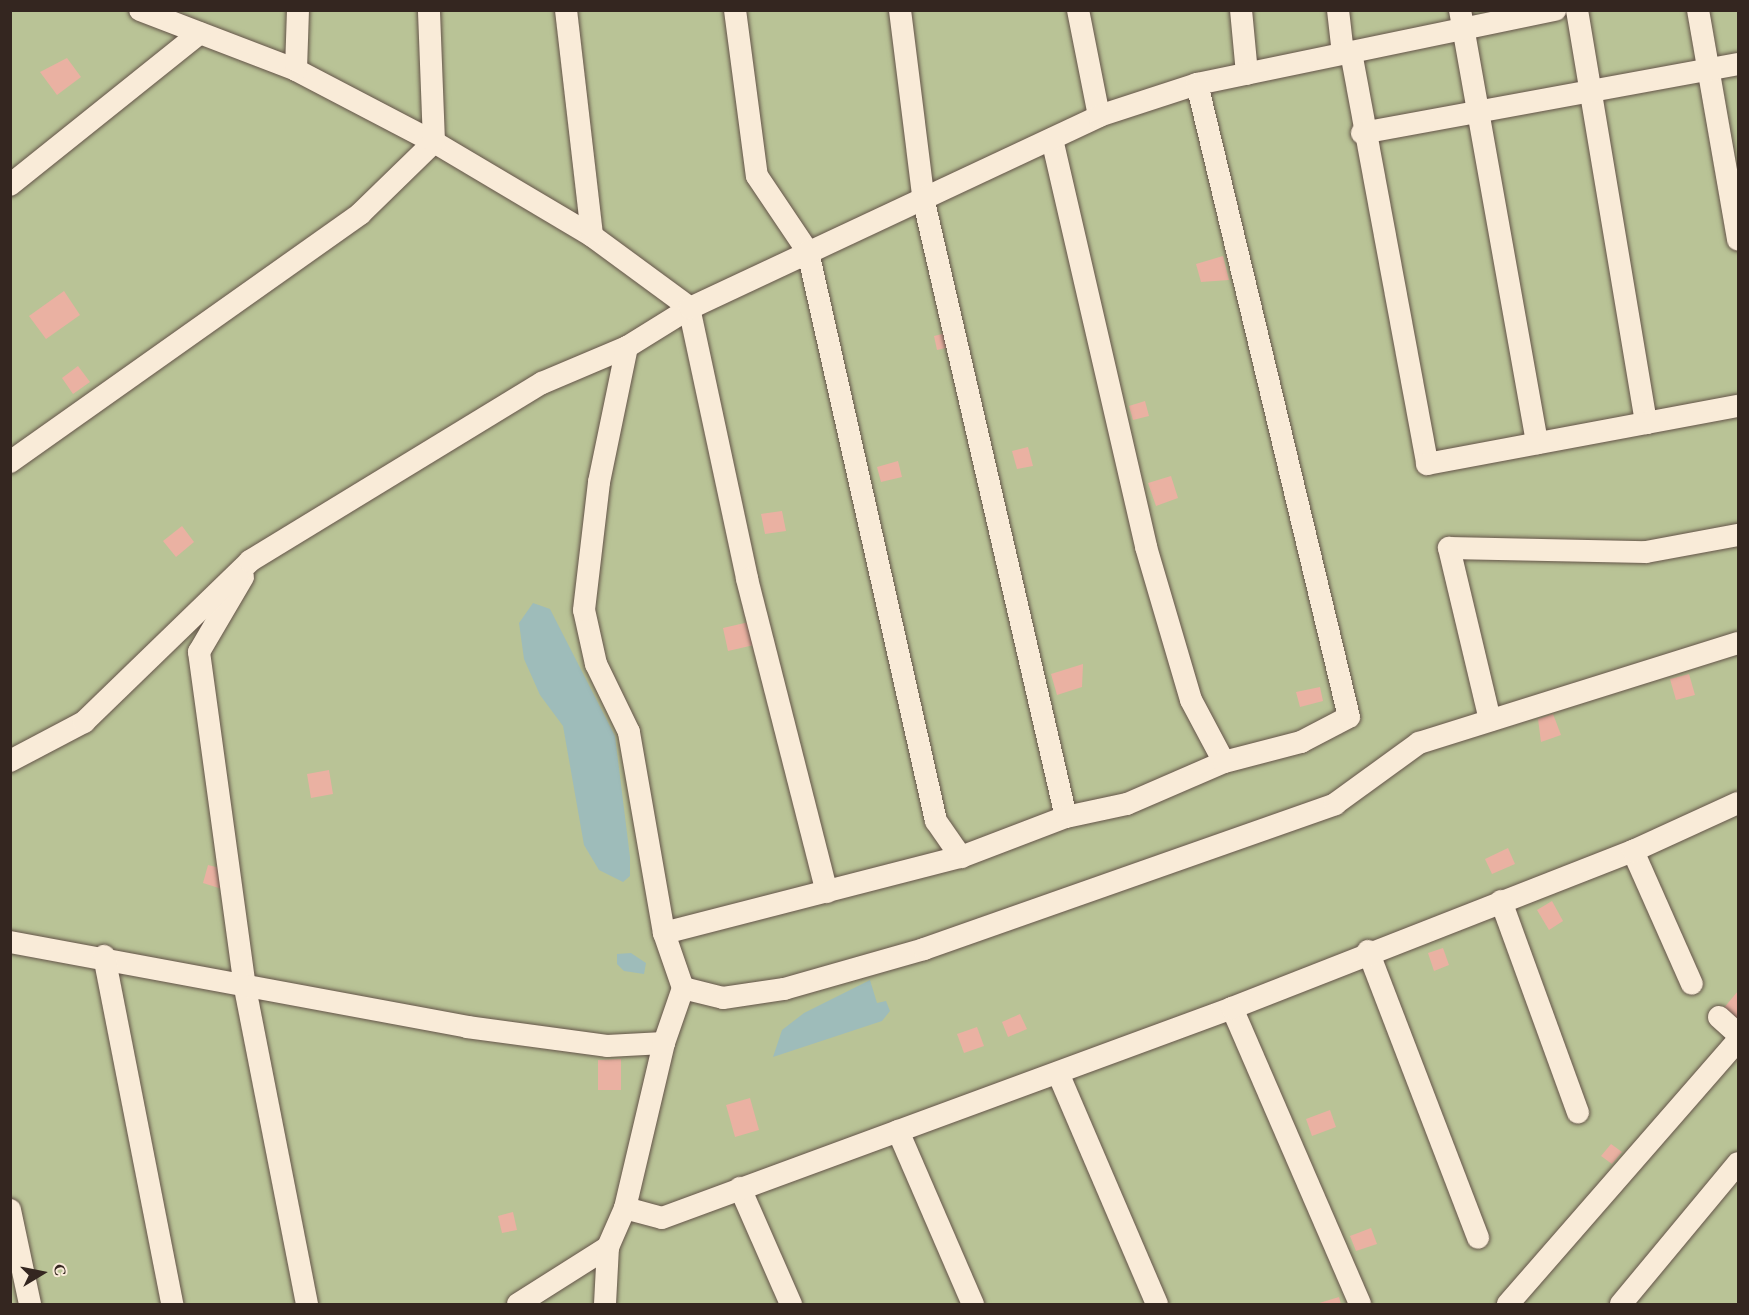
<!DOCTYPE html>
<html>
<head>
<meta charset="utf-8">
<style>
  body { margin:0 }
  #map { position:relative; width:1749px; height:1315px; overflow:hidden; background:#f6e0c3; font-family:"EB Garamond",serif }
  div>[style] { position:absolute }
  .green>* { inset:0; background:#b9c396 }
  .water>* { inset:0; background:#9ebcba }
  .building>* { inset:0; background:#eab1a2 }
  .roads { filter:drop-shadow(0 0 2px #645449) drop-shadow(0 0 2px #645449) }
  .minor>* { height:22px; margin:-11px; padding:0 11px; transform-origin:11px; border-radius:11px; background:#f9ebd8 }
  span { translate:-50% -50%; white-space:nowrap; text-align:center; line-height:1.15; -webkit-text-stroke:6px #f9ebd8; paint-order:stroke }
  .frame { position:absolute; inset:0; border:12px solid #342620; pointer-events:none }
  .north { position:absolute; left:12px; top:1243px; width:60px; height:60px; -webkit-text-stroke:4px #f9ebd8; paint-order:stroke; rotate:80deg; font-size:16px; font-weight:700; line-height:24px; text-align:center; color:#342620 }
  .north::after { content:''; display:block; margin:auto; width:21px; height:27px; background:#342620; clip-path:polygon(50% 0,100% 100%,50% 72%,0 100%) }
</style>
</head>
<body>
<div id="map">
  <div class="green">
    <div style="clip-path:polygon(11px 11px,1738px 11px,1738px 1304px,11px 1304px)"></div>
  </div>
  <div class="water">
    <div style="clip-path:polygon(533px 603px,550px 609px,615px 736px,630px 857px,630px 876px,623px 882px,599px 870px,584px 845px,563px 726px,540px 695px,524px 659px,519px 623px)"></div>
    <div style="clip-path:polygon(631px 953px,646px 963px,644px 974px,624px 971px,617px 964px,617px 954px)"></div>
    <div style="clip-path:polygon(870px 980px,877px 1003px,886px 1001px,890px 1011px,882px 1021px,773px 1057px,782px 1030px,804px 1013px)"></div>
  </div>
  <div class="building">
    <div style="clip-path:polygon(67px 58px,81px 77px,57px 95px,40px 72px)"></div>
    <div style="clip-path:polygon(1223px 256px,1229px 280px,1201px 282px,1196px 264px)"></div>
    <div style="clip-path:polygon(64px 291px,80px 315px,46px 339px,29px 316px)"></div>
    <div style="clip-path:polygon(950px 332px,954px 346px,937px 350px,934px 336px)"></div>
    <div style="clip-path:polygon(78px 366px,90px 382px,73px 394px,62px 378px)"></div>
    <div style="clip-path:polygon(1145px 401px,1149px 416px,1133px 420px,1129px 406px)"></div>
    <div style="clip-path:polygon(1028px 447px,1033px 466px,1017px 469px,1012px 451px)"></div>
    <div style="clip-path:polygon(898px 461px,902px 477px,881px 482px,877px 467px)"></div>
    <div style="clip-path:polygon(1171px 476px,1178px 498px,1156px 506px,1148px 483px)"></div>
    <div style="clip-path:polygon(782px 511px,786px 531px,765px 534px,761px 514px)"></div>
    <div style="clip-path:polygon(182px 526px,194px 542px,176px 557px,163px 541px)"></div>
    <div style="clip-path:polygon(749px 622px,754px 645px,728px 651px,723px 628px)"></div>
    <div style="clip-path:polygon(1083px 664px,1082px 687px,1057px 695px,1051px 674px)"></div>
    <div style="clip-path:polygon(1689px 674px,1695px 695px,1676px 700px,1670px 679px)"></div>
    <div style="clip-path:polygon(1320px 687px,1323px 701px,1300px 707px,1296px 692px)"></div>
    <div style="clip-path:polygon(1553px 714px,1561px 735px,1541px 742px,1538px 719px)"></div>
    <div style="clip-path:polygon(329px 770px,333px 794px,311px 798px,307px 774px)"></div>
    <div style="clip-path:polygon(1508px 848px,1515px 864px,1492px 874px,1485px 859px)"></div>
    <div style="clip-path:polygon(208px 865px,228px 870px,222px 889px,203px 883px)"></div>
    <div style="clip-path:polygon(1552px 901px,1563px 921px,1549px 930px,1537px 910px)"></div>
    <div style="clip-path:polygon(1443px 948px,1449px 965px,1434px 971px,1428px 953px)"></div>
    <div style="clip-path:polygon(1738px 991px,1738px 1022px,1723px 1009px)"></div>
    <div style="clip-path:polygon(1020px 1014px,1027px 1029px,1008px 1037px,1002px 1022px)"></div>
    <div style="clip-path:polygon(977px 1027px,984px 1046px,964px 1053px,957px 1034px)"></div>
    <div style="clip-path:polygon(621px 1059px,621px 1090px,598px 1090px,598px 1060px)"></div>
    <div style="clip-path:polygon(750px 1098px,759px 1130px,735px 1137px,726px 1105px)"></div>
    <div style="clip-path:polygon(1330px 1110px,1336px 1127px,1312px 1136px,1306px 1119px)"></div>
    <div style="clip-path:polygon(1611px 1144px,1622px 1152px,1612px 1164px,1601px 1156px)"></div>
    <div style="clip-path:polygon(513px 1212px,517px 1230px,502px 1233px,498px 1216px)"></div>
    <div style="clip-path:polygon(1371px 1228px,1377px 1244px,1356px 1251px,1350px 1236px)"></div>
    <div style="clip-path:polygon(1339px 1297px,1341px 1304px,1316px 1304px)"></div>
  </div>
  <div class="roads">
    <div class="minor">
      <div style="left:140px;top:10px;width:167px;rotate:21deg"></div>
      <div style="left:296px;top:70px;width:156px;rotate:27.6deg"></div>
      <div style="left:434px;top:142px;width:184px;rotate:30.7deg"></div>
      <div style="left:592px;top:236px;width:122px;rotate:36.3deg"></div>
      <div style="left:566px;top:10px;width:227px;rotate:83.4deg"></div>
      <div style="left:735px;top:10px;width:167px;rotate:82.5deg"></div>
      <div style="left:757px;top:176px;width:92px;rotate:56.1deg"></div>
      <div style="left:808px;top:252px;width:583px;rotate:77.32deg"></div>
      <div style="left:936px;top:821px;width:44px;rotate:55.2deg"></div>
      <div style="left:900px;top:10px;width:193px;rotate:82.9deg"></div>
      <div style="left:924px;top:202px;width:631px;rotate:77deg"></div>
      <div style="left:1078px;top:10px;width:108px;rotate:78.8deg"></div>
      <div style="left:1241px;top:10px;width:64px;rotate:84.6deg"></div>
      <div style="left:1338px;top:10px;width:44px;rotate:83.5deg"></div>
      <div style="left:1460px;top:10px;width:440px;rotate:79.9deg"></div>
      <div style="left:1577px;top:10px;width:419px;rotate:80.5deg"></div>
      <div style="left:1698px;top:10px;width:233px;rotate:80.1deg"></div>
      <div style="left:1351px;top:52px;width:419px;rotate:79.5deg"></div>
      <div style="left:1427px;top:464px;width:316px;rotate:-10.6deg"></div>
      <div style="left:296px;top:70px;width:60px;rotate:-88.1deg"></div>
      <div style="left:1362px;top:133px;width:382px;rotate:-10.4deg"></div>
      <div style="left:1052px;top:139px;width:419px;rotate:77deg"></div>
      <div style="left:1146px;top:547px;width:159px;rotate:73.6deg"></div>
      <div style="left:1191px;top:700px;width:70px;rotate:62deg"></div>
      <div style="left:10px;top:185px;width:243px;rotate:-38.7deg"></div>
      <div style="left:690px;top:312px;width:273px;rotate:77.9deg"></div>
      <div style="left:747px;top:579px;width:323px;rotate:75.7deg"></div>
      <div style="left:10px;top:462px;width:429px;rotate:-35.3deg"></div>
      <div style="left:360px;top:214px;width:103px;rotate:-44.2deg"></div>
      <div style="left:434px;top:142px;width:132px;rotate:-92.2deg"></div>
      <div style="left:243px;top:577px;width:87px;rotate:120.4deg"></div>
      <div style="left:199px;top:652px;width:339px;rotate:82.2deg"></div>
      <div style="left:245px;top:988px;width:322px;rotate:78.9deg"></div>
      <div style="left:1490px;top:720px;width:177px;rotate:-103.4deg"></div>
      <div style="left:1449px;top:548px;width:197px;rotate:1.2deg"></div>
      <div style="left:1646px;top:552px;width:94px;rotate:-10.5deg"></div>
      <div style="left:10px;top:761px;width:84px;rotate:-27.8deg"></div>
      <div style="left:84px;top:722px;width:231px;rotate:-44.1deg"></div>
      <div style="left:250px;top:561px;width:342px;rotate:-31.4deg"></div>
      <div style="left:542px;top:383px;width:92px;rotate:-23deg"></div>
      <div style="left:627px;top:347px;width:74px;rotate:-31.8deg"></div>
      <div style="left:690px;top:308px;width:452px;rotate:-25.1deg"></div>
      <div style="left:1099px;top:116px;width:103px;rotate:-18.1deg"></div>
      <div style="left:1197px;top:84px;width:366px;rotate:-11.7deg"></div>
      <div style="left:1633px;top:851px;width:145px;rotate:66.1deg"></div>
      <div style="left:1501px;top:901px;width:225px;rotate:70deg"></div>
      <div style="left:664px;top:933px;width:307px;rotate:-14.4deg"></div>
      <div style="left:961px;top:857px;width:112px;rotate:-20.9deg"></div>
      <div style="left:1066px;top:817px;width:62px;rotate:-12deg"></div>
      <div style="left:1127px;top:804px;width:106px;rotate:-23.4deg"></div>
      <div style="left:1224px;top:762px;width:80px;rotate:-14.6deg"></div>
      <div style="left:1301px;top:742px;width:54px;rotate:-27.5deg"></div>
      <div style="left:1349px;top:717px;width:651px;rotate:-103.5deg"></div>
      <div style="left:10px;top:942px;width:465px;rotate:10.5deg"></div>
      <div style="left:467px;top:1027px;width:141px;rotate:7.7deg"></div>
      <div style="left:607px;top:1046px;width:57px;rotate:-3deg"></div>
      <div style="left:1368px;top:951px;width:307px;rotate:69deg"></div>
      <div style="left:104px;top:956px;width:355px;rotate:78.9deg"></div>
      <div style="left:683px;top:988px;width:41px;rotate:14deg"></div>
      <div style="left:723px;top:998px;width:62px;rotate:-8.4deg"></div>
      <div style="left:784px;top:989px;width:146px;rotate:-15.9deg"></div>
      <div style="left:924px;top:949px;width:436px;rotate:-19.4deg"></div>
      <div style="left:1335px;top:804px;width:104px;rotate:-36deg"></div>
      <div style="left:1419px;top:743px;width:334px;rotate:-17.4deg"></div>
      <div style="left:1232px;top:1008px;width:322px;rotate:66.6deg"></div>
      <div style="left:1719px;top:1017px;width:25px;rotate:42deg"></div>
      <div style="left:1058px;top:1073px;width:251px;rotate:66.8deg"></div>
      <div style="left:898px;top:1131px;width:189px;rotate:66.6deg"></div>
      <div style="left:740px;top:1188px;width:127px;rotate:66.3deg"></div>
      <div style="left:625px;top:1208px;width:38px;rotate:15deg"></div>
      <div style="left:662px;top:1218px;width:607px;rotate:-20.22deg"></div>
      <div style="left:1232px;top:1008px;width:431px;rotate:-21.4deg"></div>
      <div style="left:1633px;top:851px;width:115px;rotate:-24.6deg"></div>
      <div style="left:10px;top:1210px;width:96px;rotate:78deg"></div>
      <div style="left:518px;top:1304px;width:107px;rotate:-32.3deg"></div>
      <div style="left:608px;top:1247px;width:43px;rotate:-66.4deg"></div>
      <div style="left:625px;top:1208px;width:170px;rotate:-76.7deg"></div>
      <div style="left:664px;top:1043px;width:58px;rotate:-70.9deg"></div>
      <div style="left:683px;top:988px;width:58px;rotate:-109.1deg"></div>
      <div style="left:664px;top:933px;width:204px;rotate:-99.9deg"></div>
      <div style="left:629px;top:732px;width:76px;rotate:-115.9deg"></div>
      <div style="left:596px;top:664px;width:55px;rotate:-102.5deg"></div>
      <div style="left:584px;top:610px;width:129px;rotate:-83.3deg"></div>
      <div style="left:599px;top:482px;width:138px;rotate:-78.3deg"></div>
      <div style="left:605px;top:1304px;width:57px;rotate:-87deg"></div>
      <div style="left:1508px;top:1304px;width:350px;rotate:-48.9deg"></div>
      <div style="left:1621px;top:1304px;width:183px;rotate:-50.3deg"></div>
    </div>
  </div>
  <div class="frame"></div>
  <div class="north">С</div>
</div>
</body>
</html>
